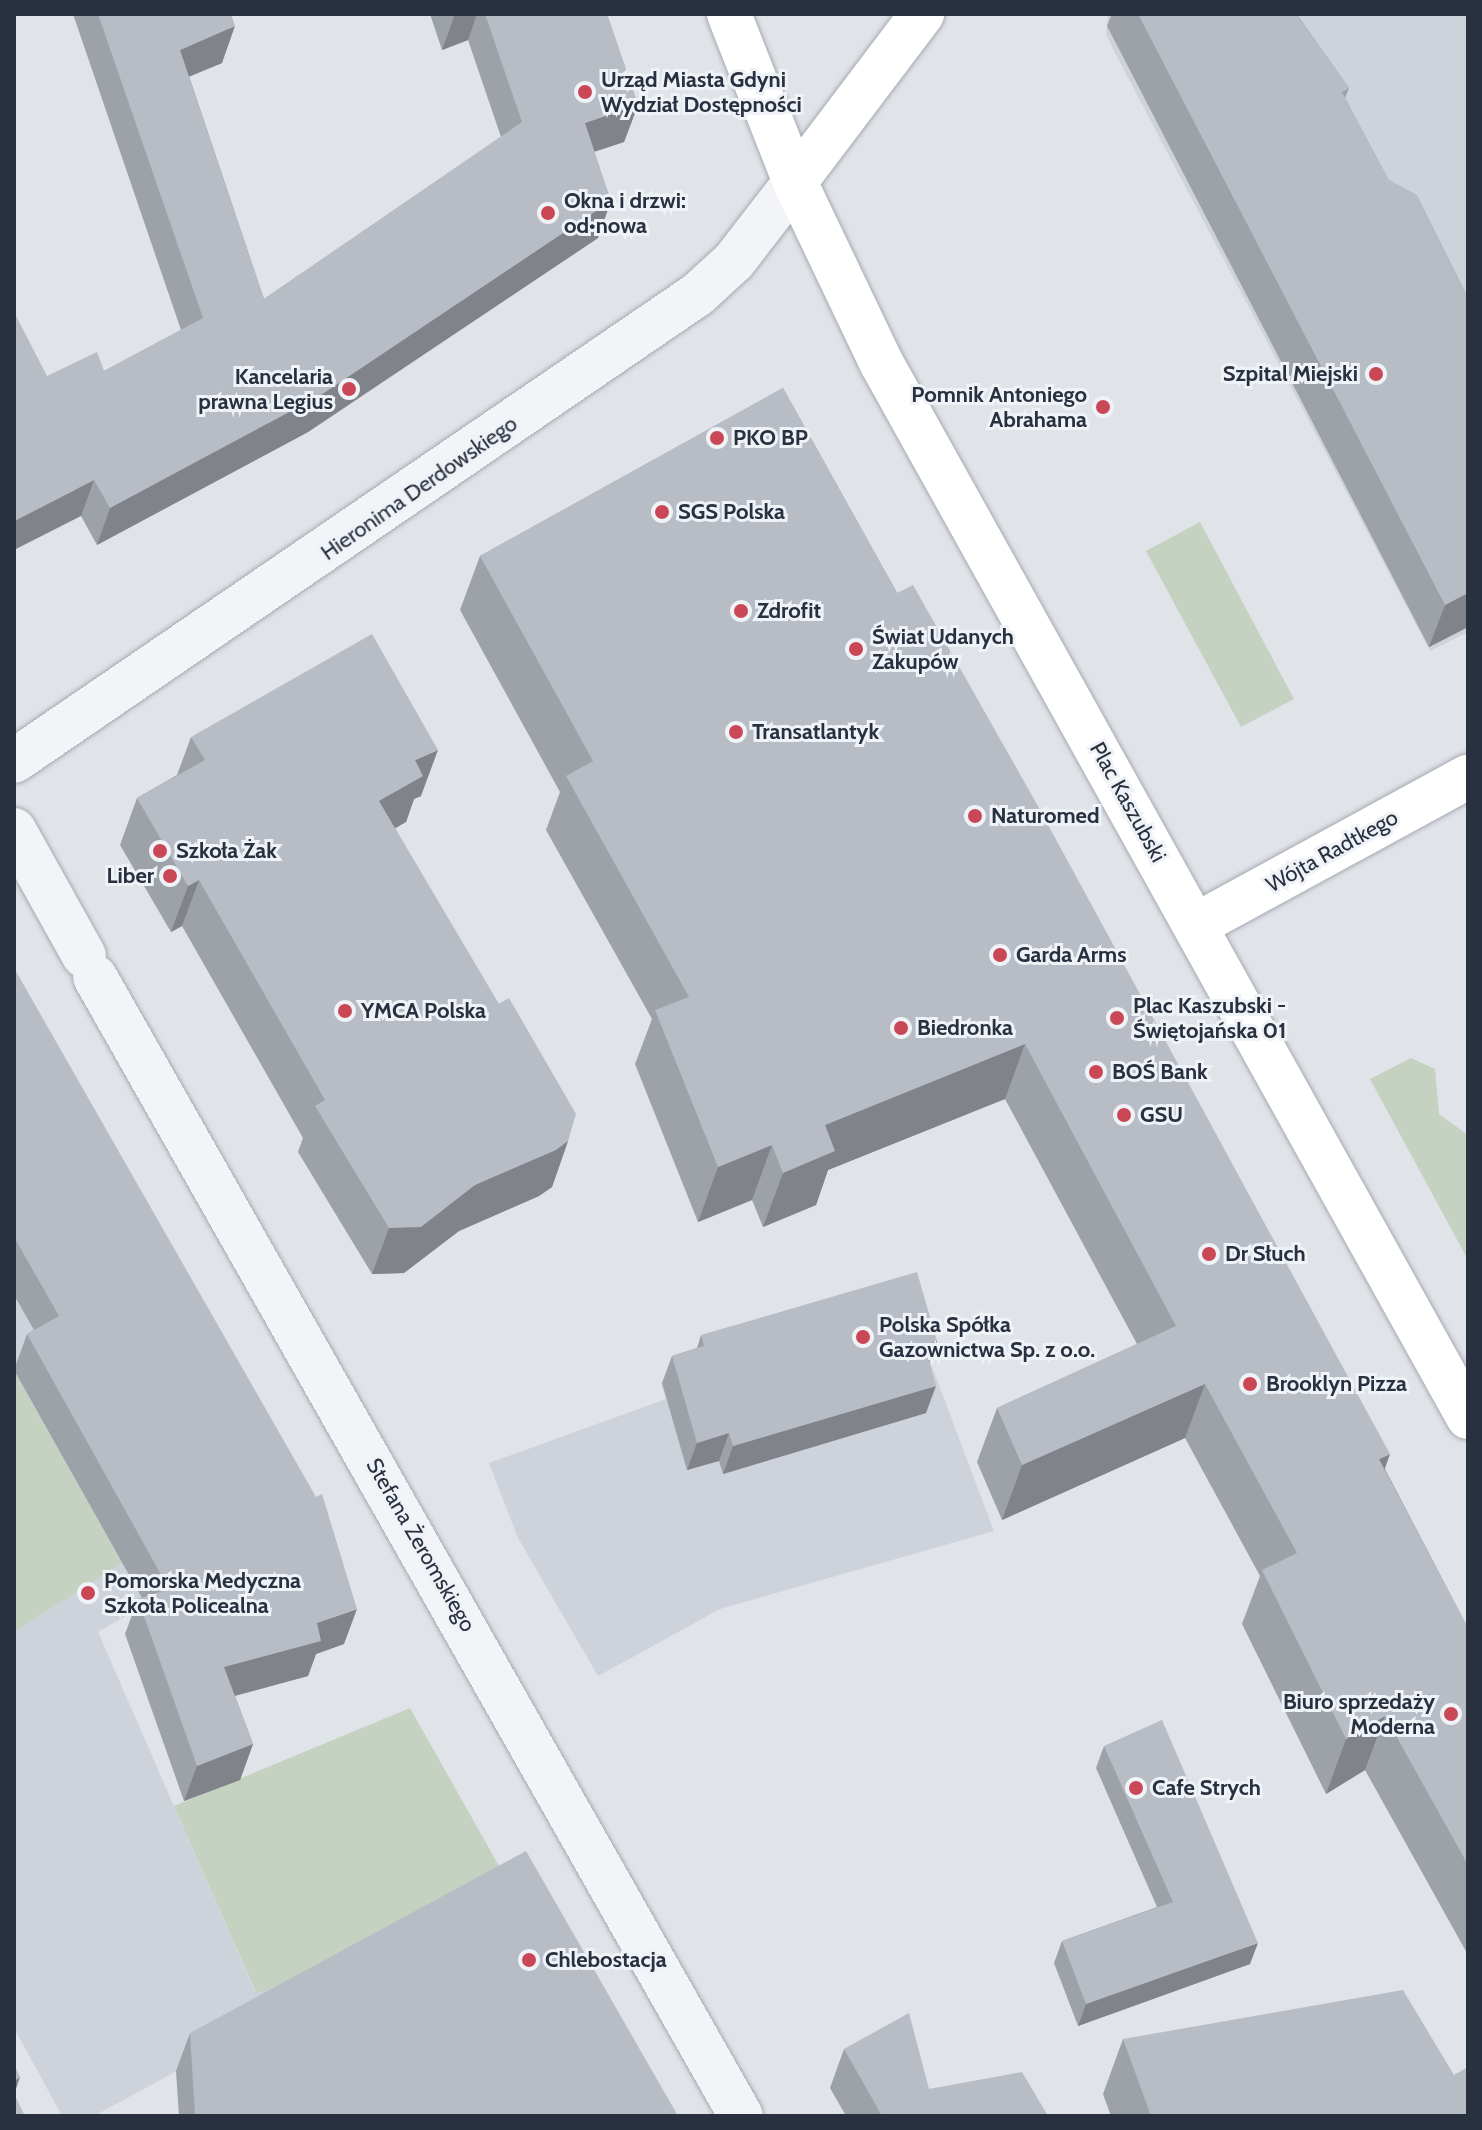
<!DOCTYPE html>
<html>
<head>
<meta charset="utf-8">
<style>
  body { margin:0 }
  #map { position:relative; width:1482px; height:2130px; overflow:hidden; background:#e0e3e8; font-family:Cabin,sans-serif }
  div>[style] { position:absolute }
  .built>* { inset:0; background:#ced2da }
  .green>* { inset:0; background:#c5d2c1 }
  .roads { filter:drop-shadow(0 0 2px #a5aab2) drop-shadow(0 0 2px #a5aab2) }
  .street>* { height:44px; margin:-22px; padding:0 22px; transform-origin:22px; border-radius:22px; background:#f2f4f7 }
  .secondary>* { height:44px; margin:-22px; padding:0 22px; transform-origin:22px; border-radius:22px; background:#fff }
  .wall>* { inset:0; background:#9da2a9 }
  .shaded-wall>* { inset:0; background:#80848a }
  .building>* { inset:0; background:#b7bcc5 }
  .dots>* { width:22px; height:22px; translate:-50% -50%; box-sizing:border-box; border:4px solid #eff2f6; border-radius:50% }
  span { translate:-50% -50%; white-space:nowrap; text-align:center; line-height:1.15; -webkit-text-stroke:6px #eff2f6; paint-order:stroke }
  .poi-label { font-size:22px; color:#29303f; font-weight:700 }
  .left { translate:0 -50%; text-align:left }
  .right { translate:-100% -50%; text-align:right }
  .street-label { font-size:22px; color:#29303f }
  .frame { position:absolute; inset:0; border:16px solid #29303f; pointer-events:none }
</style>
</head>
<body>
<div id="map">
  <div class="built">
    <div style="clip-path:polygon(1108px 14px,1468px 14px,1468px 632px,1430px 651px,1115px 53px,1106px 34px)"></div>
    <div style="clip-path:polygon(14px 1013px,228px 1555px,98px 1632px,255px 1992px,389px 1956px,94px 2116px,62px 2116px,14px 2028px)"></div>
    <div style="clip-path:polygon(911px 1311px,994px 1531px,720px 1609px,598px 1676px,518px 1538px,489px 1463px,666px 1399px,661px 1383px)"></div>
  </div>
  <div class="green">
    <div style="clip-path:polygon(1200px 522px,1294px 699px,1241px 727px,1146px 551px)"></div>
    <div style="clip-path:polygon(1411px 1058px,1435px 1069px,1439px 1114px,1468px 1135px,1468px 1260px,1370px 1079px)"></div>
    <div style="clip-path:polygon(14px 1371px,122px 1563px,14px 1632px)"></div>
    <div style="clip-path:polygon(410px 1708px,512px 1889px,389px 1956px,256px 1993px,174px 1806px)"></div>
  </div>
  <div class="roads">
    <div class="street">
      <div style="left:14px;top:761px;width:828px;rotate:-34.32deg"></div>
      <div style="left:698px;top:294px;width:49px;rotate:-42.5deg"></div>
      <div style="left:734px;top:261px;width:100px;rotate:-52.3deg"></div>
      <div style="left:14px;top:830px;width:144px;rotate:60.9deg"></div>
      <div style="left:95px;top:977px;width:1309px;rotate:60.44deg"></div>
    </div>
    <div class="secondary">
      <div style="left:729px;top:14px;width:180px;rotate:68.6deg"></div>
      <div style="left:795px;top:182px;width:202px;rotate:64.5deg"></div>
      <div style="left:882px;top:364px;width:1205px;rotate:60.9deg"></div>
      <div style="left:795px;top:182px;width:211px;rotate:-52.9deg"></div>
      <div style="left:1196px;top:925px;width:310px;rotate:-28.6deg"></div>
    </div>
  </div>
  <div class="wall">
    <div style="clip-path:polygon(73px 14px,231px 14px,222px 63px,189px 76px,264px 299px,501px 137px,468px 40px,442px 50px,430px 14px,607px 14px,638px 105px,624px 142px,594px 152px,598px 238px,308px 432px,97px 545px,81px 516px,47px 376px,104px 371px,181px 330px)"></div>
    <div style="clip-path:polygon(1112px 14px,1302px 14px,1298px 16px,1349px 88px,1345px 98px,1388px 179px,1468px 297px,1468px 627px,1429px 647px,1107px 26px)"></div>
    <div style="clip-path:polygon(783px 388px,1385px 1469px,1468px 1628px,1468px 1955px,1365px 1770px,1326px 1794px,1242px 1624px,1260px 1576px,1185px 1438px,1002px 1520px,977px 1462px,997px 1408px,1137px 1344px,1005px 1099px,828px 1170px,816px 1205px,763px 1227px,752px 1200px,698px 1222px,635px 1064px,652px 1019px,546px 830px,560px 792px,460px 610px,480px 556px)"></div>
    <div style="clip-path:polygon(191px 737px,421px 796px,414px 799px,406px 822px,395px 828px,568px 1141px,552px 1187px,539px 1196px,459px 1231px,404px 1273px,372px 1274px,298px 1152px,303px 1138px,182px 926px,171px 932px,120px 845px,137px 798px,177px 775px)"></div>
    <div style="clip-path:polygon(14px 968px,344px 1644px,316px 1654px,308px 1676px,235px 1696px,253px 1744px,240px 1780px,184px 1801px,125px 1634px,138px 1599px,142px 1598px,14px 1370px,27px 1334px,34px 1330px,14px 1295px)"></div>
    <div style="clip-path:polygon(701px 1335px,937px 1341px,929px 1362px,926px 1413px,723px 1474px,719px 1461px,687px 1470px,662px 1383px,672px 1356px,697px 1348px)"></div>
    <div style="clip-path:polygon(1104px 1746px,1250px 1964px,1078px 2026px,1054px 1963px,1062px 1941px,1157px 1907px,1096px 1768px)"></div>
    <div style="clip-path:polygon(190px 2033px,678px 2116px,179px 2116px,176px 2071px)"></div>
    <div style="clip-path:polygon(1123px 2039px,1454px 2075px,1468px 2116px,1111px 2116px,1103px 2094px)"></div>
    <div style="clip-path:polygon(844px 2049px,929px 2089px,1048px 2116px,846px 2116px,830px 2088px)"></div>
  </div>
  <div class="shaded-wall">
    <div style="clip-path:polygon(455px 14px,477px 14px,468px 40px,442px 50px)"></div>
    <div style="clip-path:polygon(235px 26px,222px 63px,167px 86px,180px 50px)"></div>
    <div style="clip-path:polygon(638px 105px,624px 142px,571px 159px,585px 123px)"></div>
    <div style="clip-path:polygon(611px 201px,598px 238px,308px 432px,97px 545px,110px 508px)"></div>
    <div style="clip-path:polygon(94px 480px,81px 516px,14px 550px,14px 521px)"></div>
    <div style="clip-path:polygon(1468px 593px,1468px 627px,1429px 647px,1445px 605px)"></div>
    <div style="clip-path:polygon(438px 750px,421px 796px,414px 799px,406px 822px,363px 847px,379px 801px,415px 760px)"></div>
    <div style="clip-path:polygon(199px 880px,182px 926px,171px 932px,188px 886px)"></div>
    <div style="clip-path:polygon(1025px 1044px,1005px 1099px,828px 1170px,816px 1205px,763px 1227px,783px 1173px,825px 1125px)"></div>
    <div style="clip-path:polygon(568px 1141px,552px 1187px,539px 1196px,459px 1231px,404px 1273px,372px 1274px,389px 1228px,475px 1185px)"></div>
    <div style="clip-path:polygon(772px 1145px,752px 1200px,698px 1222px,718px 1167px)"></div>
    <div style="clip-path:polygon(937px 1341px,927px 1368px,925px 1345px)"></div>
    <div style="clip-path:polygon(1205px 1384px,1185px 1438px,1002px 1520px,1022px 1465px)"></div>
    <div style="clip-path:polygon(936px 1386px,926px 1413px,723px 1474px,733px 1446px)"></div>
    <div style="clip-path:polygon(729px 1433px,719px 1461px,687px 1470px,697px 1443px)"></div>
    <div style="clip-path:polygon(1390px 1454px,1371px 1508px,1379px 1459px)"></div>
    <div style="clip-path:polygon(357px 1609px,344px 1644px,316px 1654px,308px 1676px,211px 1702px,224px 1667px,317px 1623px)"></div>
    <div style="clip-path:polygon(1385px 1716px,1365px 1770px,1326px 1794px,1346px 1739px)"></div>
    <div style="clip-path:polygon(253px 1744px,240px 1780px,184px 1801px,197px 1766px)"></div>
    <div style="clip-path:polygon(1258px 1943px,1250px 1964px,1078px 2026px,1086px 2004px)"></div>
    <div style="clip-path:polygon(20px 2077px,14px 2095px,14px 2081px)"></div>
  </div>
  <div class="building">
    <div style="clip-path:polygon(98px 14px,231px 14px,235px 26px,180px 50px,264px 299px,522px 122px,485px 14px,607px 14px,638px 105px,585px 123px,611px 201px,321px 395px,110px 508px,94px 480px,14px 521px,14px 312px,47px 376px,97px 352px,104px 371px,203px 318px)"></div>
    <div style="clip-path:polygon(1138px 14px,1296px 14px,1349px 88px,1342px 92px,1388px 179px,1417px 195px,1468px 297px,1468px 593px,1445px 605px)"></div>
    <div style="clip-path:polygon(783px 388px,897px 593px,913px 585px,1034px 799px,1390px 1454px,1379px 1459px,1468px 1628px,1468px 1865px,1385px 1716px,1346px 1739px,1262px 1570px,1297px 1553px,1205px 1384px,1022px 1465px,997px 1408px,1176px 1326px,1025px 1044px,825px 1125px,835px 1151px,783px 1173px,772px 1145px,718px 1167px,655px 1010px,689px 997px,566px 776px,593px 761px,480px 556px)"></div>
    <div style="clip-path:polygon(372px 634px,438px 750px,415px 760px,423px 776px,379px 801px,499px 1004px,509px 998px,576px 1114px,568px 1141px,556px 1150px,475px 1185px,421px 1227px,389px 1228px,315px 1106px,325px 1100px,199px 880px,188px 886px,137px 798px,205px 760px,191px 737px)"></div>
    <div style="clip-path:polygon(14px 968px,316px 1497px,322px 1494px,357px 1609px,317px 1623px,321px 1641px,224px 1667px,253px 1744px,197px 1766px,138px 1599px,169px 1589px,27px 1334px,59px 1316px,14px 1237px)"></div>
    <div style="clip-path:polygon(917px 1272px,937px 1341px,925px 1345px,936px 1386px,733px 1446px,729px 1433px,697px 1443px,672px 1356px,704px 1346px,701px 1335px)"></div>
    <div style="clip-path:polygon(1162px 1720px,1258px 1943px,1086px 2004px,1062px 1941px,1173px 1902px,1104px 1746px)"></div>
    <div style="clip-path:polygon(526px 1851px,678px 2116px,195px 2116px,190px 2033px)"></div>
    <div style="clip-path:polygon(1403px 1990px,1454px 2075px,1468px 2067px,1468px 2116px,1151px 2116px,1123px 2039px)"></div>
    <div style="clip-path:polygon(909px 2013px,929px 2089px,1022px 2072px,1048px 2116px,882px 2116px,844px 2049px)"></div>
    <div style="clip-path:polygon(14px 2064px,20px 2077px,14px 2081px)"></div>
    <div style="clip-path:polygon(14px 2094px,25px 2116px,14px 2116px)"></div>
  </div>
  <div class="dots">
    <div style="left:585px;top:92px;background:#ca4856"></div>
    <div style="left:548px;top:213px;background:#ca4856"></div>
    <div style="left:1376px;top:374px;background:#ca4856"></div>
    <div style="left:349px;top:389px;background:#ca4856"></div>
    <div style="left:1103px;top:407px;background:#ca4856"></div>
    <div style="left:717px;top:438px;background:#ca4856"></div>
    <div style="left:662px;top:512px;background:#ca4856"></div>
    <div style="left:741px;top:611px;background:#ca4856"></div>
    <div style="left:856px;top:649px;background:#ca4856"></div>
    <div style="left:736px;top:732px;background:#ca4856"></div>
    <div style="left:975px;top:816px;background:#ca4856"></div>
    <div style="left:160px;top:851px;background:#ca4856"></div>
    <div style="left:170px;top:876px;background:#ca4856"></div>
    <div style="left:1000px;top:955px;background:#ca4856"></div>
    <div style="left:345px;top:1011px;background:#ca4856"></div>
    <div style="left:1117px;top:1018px;background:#ca4856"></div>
    <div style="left:901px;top:1028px;background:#ca4856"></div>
    <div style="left:1096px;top:1072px;background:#ca4856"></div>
    <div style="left:1124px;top:1115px;background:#ca4856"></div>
    <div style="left:1209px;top:1254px;background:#ca4856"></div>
    <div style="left:863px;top:1337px;background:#ca4856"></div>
    <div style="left:1250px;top:1384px;background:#ca4856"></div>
    <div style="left:88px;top:1593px;background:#ca4856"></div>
    <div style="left:1451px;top:1714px;background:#ca4856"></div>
    <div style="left:1136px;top:1788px;background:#ca4856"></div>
    <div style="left:529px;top:1960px;background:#ca4856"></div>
  </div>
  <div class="poi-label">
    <span class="left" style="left:601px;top:92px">Urząd Miasta Gdyni<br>Wydział Dostępności</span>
    <span class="left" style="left:564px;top:213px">Okna i drzwi:<br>od•nowa</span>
    <span class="right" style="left:1358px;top:374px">Szpital Miejski</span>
    <span class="right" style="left:333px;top:389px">Kancelaria<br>prawna Legius</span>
    <span class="right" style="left:1087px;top:407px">Pomnik Antoniego<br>Abrahama</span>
    <span class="left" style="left:733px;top:438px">PKO BP</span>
    <span class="left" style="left:678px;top:512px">SGS Polska</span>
    <span class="left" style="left:757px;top:611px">Zdrofit</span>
    <span class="left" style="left:872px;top:649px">Świat Udanych<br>Zakupów</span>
    <span class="left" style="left:752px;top:732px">Transatlantyk</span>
    <span class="left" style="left:991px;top:816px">Naturomed</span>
    <span class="left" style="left:176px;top:851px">Szkoła Żak</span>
    <span class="right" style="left:154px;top:876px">Liber</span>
    <span class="left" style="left:1016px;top:955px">Garda Arms</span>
    <span class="left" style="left:1133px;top:1018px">Plac Kaszubski -<br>Świętojańska 01</span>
    <span class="left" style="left:361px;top:1011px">YMCA Polska</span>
    <span class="left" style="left:917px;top:1028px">Biedronka</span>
    <span class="left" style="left:1112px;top:1072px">BOŚ Bank</span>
    <span class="left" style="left:1140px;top:1115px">GSU</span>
    <span class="left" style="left:1225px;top:1254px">Dr Słuch</span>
    <span class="left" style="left:879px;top:1337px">Polska Spółka<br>Gazownictwa Sp. z o.o.</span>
    <span class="left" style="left:1266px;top:1384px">Brooklyn Pizza</span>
    <span class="left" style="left:104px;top:1593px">Pomorska Medyczna<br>Szkoła Policealna</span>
    <span class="right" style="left:1435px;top:1714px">Biuro sprzedaży<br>Moderna</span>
    <span class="left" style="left:1152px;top:1788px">Cafe Strych</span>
    <span class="left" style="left:545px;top:1960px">Chlebostacja</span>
  </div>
  <div class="street-label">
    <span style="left:419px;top:488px;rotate:-35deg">Hieronima Derdowskiego</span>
    <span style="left:1128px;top:802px;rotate:61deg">Plac Kaszubski</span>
    <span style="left:1332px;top:851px;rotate:-29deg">Wójta Radtkego</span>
    <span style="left:421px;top:1545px;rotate:60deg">Stefana Żeromskiego</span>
  </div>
  <div class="frame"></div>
</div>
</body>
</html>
